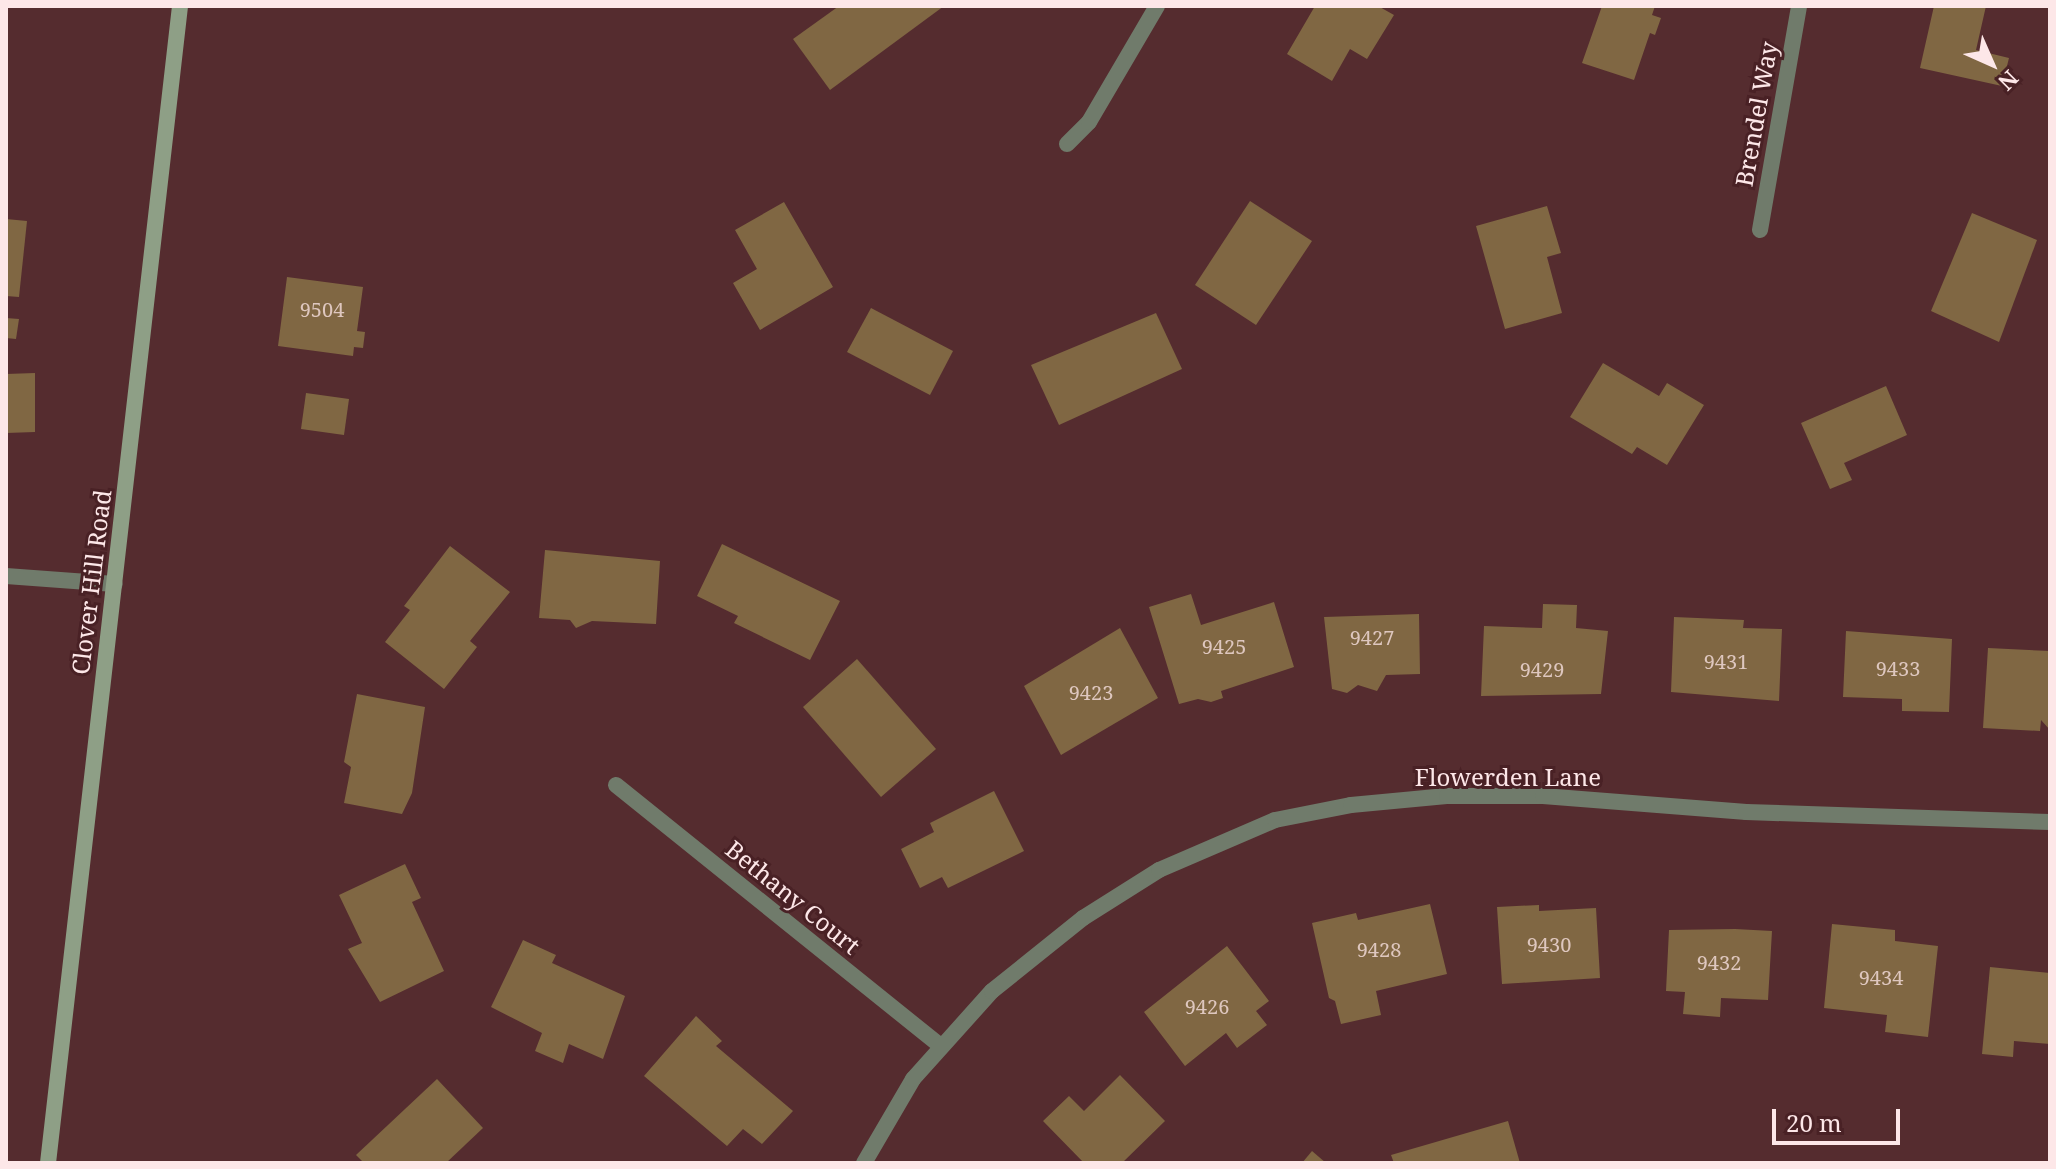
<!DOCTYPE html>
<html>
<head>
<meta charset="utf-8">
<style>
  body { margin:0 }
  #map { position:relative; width:2056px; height:1169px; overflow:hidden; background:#552c2f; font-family:"Noto Serif",serif }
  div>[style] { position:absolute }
  .building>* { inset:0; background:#806743 }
  .street>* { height:16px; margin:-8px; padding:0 8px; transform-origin:8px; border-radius:8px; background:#707b6b }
  .secondary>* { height:16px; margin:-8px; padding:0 8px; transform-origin:8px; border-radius:8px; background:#8e9f86 }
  span { translate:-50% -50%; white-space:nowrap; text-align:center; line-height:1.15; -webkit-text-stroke:6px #492125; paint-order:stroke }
  .number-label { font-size:20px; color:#dec7bf }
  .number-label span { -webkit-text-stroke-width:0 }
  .street-label { font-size:24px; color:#fde7e8 }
  .frame { position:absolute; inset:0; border:8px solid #fde7e8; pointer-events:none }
  .north { position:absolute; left:1952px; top:24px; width:80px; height:80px; -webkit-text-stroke:6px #492125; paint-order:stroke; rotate:135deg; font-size:22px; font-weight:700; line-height:32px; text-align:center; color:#fde7e8 }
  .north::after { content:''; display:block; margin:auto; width:28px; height:36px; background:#fde7e8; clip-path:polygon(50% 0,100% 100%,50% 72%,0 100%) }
  .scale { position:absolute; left:1772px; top:1109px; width:128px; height:36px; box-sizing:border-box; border:4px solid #fde7e8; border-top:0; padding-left:10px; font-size:24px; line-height:28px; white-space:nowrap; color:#fde7e8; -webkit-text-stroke:6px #492125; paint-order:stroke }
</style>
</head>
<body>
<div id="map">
  <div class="building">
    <div style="clip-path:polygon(839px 6px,944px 6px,830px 90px,793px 39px)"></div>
    <div style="clip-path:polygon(1315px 6px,1378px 6px,1394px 15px,1367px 59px,1350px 49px,1332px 81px,1287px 54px)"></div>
    <div style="clip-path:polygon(1602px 6px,1655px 6px,1652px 15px,1661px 18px,1655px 35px,1650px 33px,1634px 80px,1582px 63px)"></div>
    <div style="clip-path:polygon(1934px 6px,1986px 6px,1976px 50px,2009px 58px,2002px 86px,1920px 68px)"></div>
    <div style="clip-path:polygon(1250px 201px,1312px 241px,1256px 325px,1195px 285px)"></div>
    <div style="clip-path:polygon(784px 202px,833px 287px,760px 330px,733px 283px,757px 269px,735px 230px)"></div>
    <div style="clip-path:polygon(1547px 206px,1561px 253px,1547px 257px,1562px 313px,1505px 329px,1476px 226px)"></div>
    <div style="clip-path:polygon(1972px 213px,2037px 240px,1999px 342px,1931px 311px)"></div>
    <div style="clip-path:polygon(6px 219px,27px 221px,19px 297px,6px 296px)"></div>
    <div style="clip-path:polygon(287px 277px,363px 287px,357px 331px,365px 332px,363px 348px,354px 347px,353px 356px,278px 346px)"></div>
    <div style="clip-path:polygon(871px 308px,953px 351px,930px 395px,847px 352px)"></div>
    <div style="clip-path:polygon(1156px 313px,1182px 369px,1059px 425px,1031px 365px)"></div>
    <div style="clip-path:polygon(6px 318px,19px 319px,16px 339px,6px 338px)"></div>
    <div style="clip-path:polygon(1603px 363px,1659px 396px,1667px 383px,1704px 405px,1667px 465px,1637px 447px,1632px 454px,1570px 417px)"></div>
    <div style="clip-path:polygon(35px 373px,35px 432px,6px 433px,6px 374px)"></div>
    <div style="clip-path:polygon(1886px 386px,1907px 435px,1844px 463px,1852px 480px,1830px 489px,1801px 423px)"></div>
    <div style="clip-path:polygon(306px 393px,349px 399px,344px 435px,301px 429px)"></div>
    <div style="clip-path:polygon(722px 544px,840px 601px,810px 660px,734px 623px,738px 616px,697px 596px)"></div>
    <div style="clip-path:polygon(450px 546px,510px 592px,470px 641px,477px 647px,444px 689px,385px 642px,410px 610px,404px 606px)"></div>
    <div style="clip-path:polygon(545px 550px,660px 561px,656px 624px,592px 621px,576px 628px,570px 620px,539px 618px)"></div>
    <div style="clip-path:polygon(1191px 594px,1201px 625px,1274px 602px,1294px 667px,1221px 691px,1223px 698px,1211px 702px,1198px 699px,1179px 704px,1149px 607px)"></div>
    <div style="clip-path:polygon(1543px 604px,1577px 605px,1576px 628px,1608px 631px,1601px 694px,1481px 696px,1484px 626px,1542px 628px)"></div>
    <div style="clip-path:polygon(1419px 614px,1420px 674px,1386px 675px,1377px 691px,1358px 685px,1347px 693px,1332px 689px,1324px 617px)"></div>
    <div style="clip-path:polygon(1674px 617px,1744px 620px,1743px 628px,1782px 629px,1779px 701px,1671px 692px)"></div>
    <div style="clip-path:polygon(1120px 628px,1158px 698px,1061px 755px,1024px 686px)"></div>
    <div style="clip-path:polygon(1846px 631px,1952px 639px,1949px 712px,1902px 711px,1902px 699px,1843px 697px)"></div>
    <div style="clip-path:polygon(1988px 648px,2050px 651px,2050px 730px,2041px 720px,2040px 731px,1983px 728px)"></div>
    <div style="clip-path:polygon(857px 659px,936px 749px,881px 797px,803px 707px)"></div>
    <div style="clip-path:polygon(357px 694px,425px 707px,412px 793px,402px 814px,344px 803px,351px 767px,344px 762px)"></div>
    <div style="clip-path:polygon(994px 791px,1024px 851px,948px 888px,942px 877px,920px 888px,901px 849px,934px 832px,930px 823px)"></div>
    <div style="clip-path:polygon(405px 864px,421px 898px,412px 902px,444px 971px,380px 1002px,348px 949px,362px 943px,339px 895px)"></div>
    <div style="clip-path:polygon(1430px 904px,1447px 974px,1376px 991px,1381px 1015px,1341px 1024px,1335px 1001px,1329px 998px,1312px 923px,1356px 913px,1358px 920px)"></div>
    <div style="clip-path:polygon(1539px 905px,1539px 911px,1596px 908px,1600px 978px,1502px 984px,1497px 907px)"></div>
    <div style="clip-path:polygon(1832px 924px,1895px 930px,1895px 941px,1938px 946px,1928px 1037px,1885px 1032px,1887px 1015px,1824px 1008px)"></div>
    <div style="clip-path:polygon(1735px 929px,1772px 931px,1768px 1000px,1721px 998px,1720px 1017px,1683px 1014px,1685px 992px,1666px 991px,1669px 930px)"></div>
    <div style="clip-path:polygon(523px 940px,556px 955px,552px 963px,625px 996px,603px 1059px,569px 1044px,563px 1063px,535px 1051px,542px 1033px,491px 1007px)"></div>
    <div style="clip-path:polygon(1227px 946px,1269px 1001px,1256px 1011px,1267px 1025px,1237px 1048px,1226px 1033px,1185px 1066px,1144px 1012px)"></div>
    <div style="clip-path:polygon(1990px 967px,2050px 973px,2050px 1044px,2014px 1041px,2013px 1057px,1982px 1054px)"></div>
    <div style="clip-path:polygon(696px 1016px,722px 1041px,716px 1046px,793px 1111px,762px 1144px,743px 1129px,727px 1146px,644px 1076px)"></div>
    <div style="clip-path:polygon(1120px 1075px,1165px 1121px,1122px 1163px,1084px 1163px,1043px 1121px,1069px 1096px,1084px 1111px)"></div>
    <div style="clip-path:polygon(437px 1079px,483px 1128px,446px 1163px,364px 1163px,356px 1155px)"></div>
    <div style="clip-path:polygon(1508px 1121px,1520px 1163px,1394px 1163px,1391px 1155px)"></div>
    <div style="clip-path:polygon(1312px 1151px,1326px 1163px,1302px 1163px)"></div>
  </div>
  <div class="street">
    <div style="left:1067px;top:144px;width:31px;rotate:-45deg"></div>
    <div style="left:1089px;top:122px;width:134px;rotate:-59.6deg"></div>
    <div style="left:1760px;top:230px;width:227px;rotate:-80.1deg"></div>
    <div style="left:6px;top:576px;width:109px;rotate:4.2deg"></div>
    <div style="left:616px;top:785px;width:415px;rotate:38.8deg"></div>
    <div style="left:864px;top:1163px;width:97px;rotate:-59.7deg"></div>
    <div style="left:913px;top:1079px;width:118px;rotate:-48.1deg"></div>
    <div style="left:992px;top:991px;width:117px;rotate:-38.7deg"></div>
    <div style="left:1083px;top:918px;width:90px;rotate:-32.3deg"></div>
    <div style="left:1159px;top:870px;width:126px;rotate:-23.3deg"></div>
    <div style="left:1275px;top:820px;width:77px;rotate:-11.2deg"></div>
    <div style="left:1351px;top:805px;width:96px;rotate:-5.4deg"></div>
    <div style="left:1447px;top:796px;width:96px"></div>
    <div style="left:1543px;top:796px;width:204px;rotate:4.5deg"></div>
    <div style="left:1746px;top:812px;width:304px;rotate:1.9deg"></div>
  </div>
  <div class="secondary">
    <div style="left:48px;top:1163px;width:1165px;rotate:-83.49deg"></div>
  </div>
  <div class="number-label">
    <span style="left:322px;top:309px">9504</span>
    <span style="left:1372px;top:637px">9427</span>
    <span style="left:1224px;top:646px">9425</span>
    <span style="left:1726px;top:661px">9431</span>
    <span style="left:1898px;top:668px">9433</span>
    <span style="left:1542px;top:669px">9429</span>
    <span style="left:1091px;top:692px">9423</span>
    <span style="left:1549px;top:944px">9430</span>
    <span style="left:1379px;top:949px">9428</span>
    <span style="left:1719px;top:962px">9432</span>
    <span style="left:1881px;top:977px">9434</span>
    <span style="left:1207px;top:1006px">9426</span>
  </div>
  <div class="street-label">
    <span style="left:1756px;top:114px;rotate:-80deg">Brendel Way</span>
    <span style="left:91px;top:582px;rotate:-83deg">Clover Hill Road</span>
    <span style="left:1508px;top:777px">Flowerden Lane</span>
    <span style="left:793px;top:897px;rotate:39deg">Bethany Court</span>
  </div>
  <div class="frame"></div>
  <div class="north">N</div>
  <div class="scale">20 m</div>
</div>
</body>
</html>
